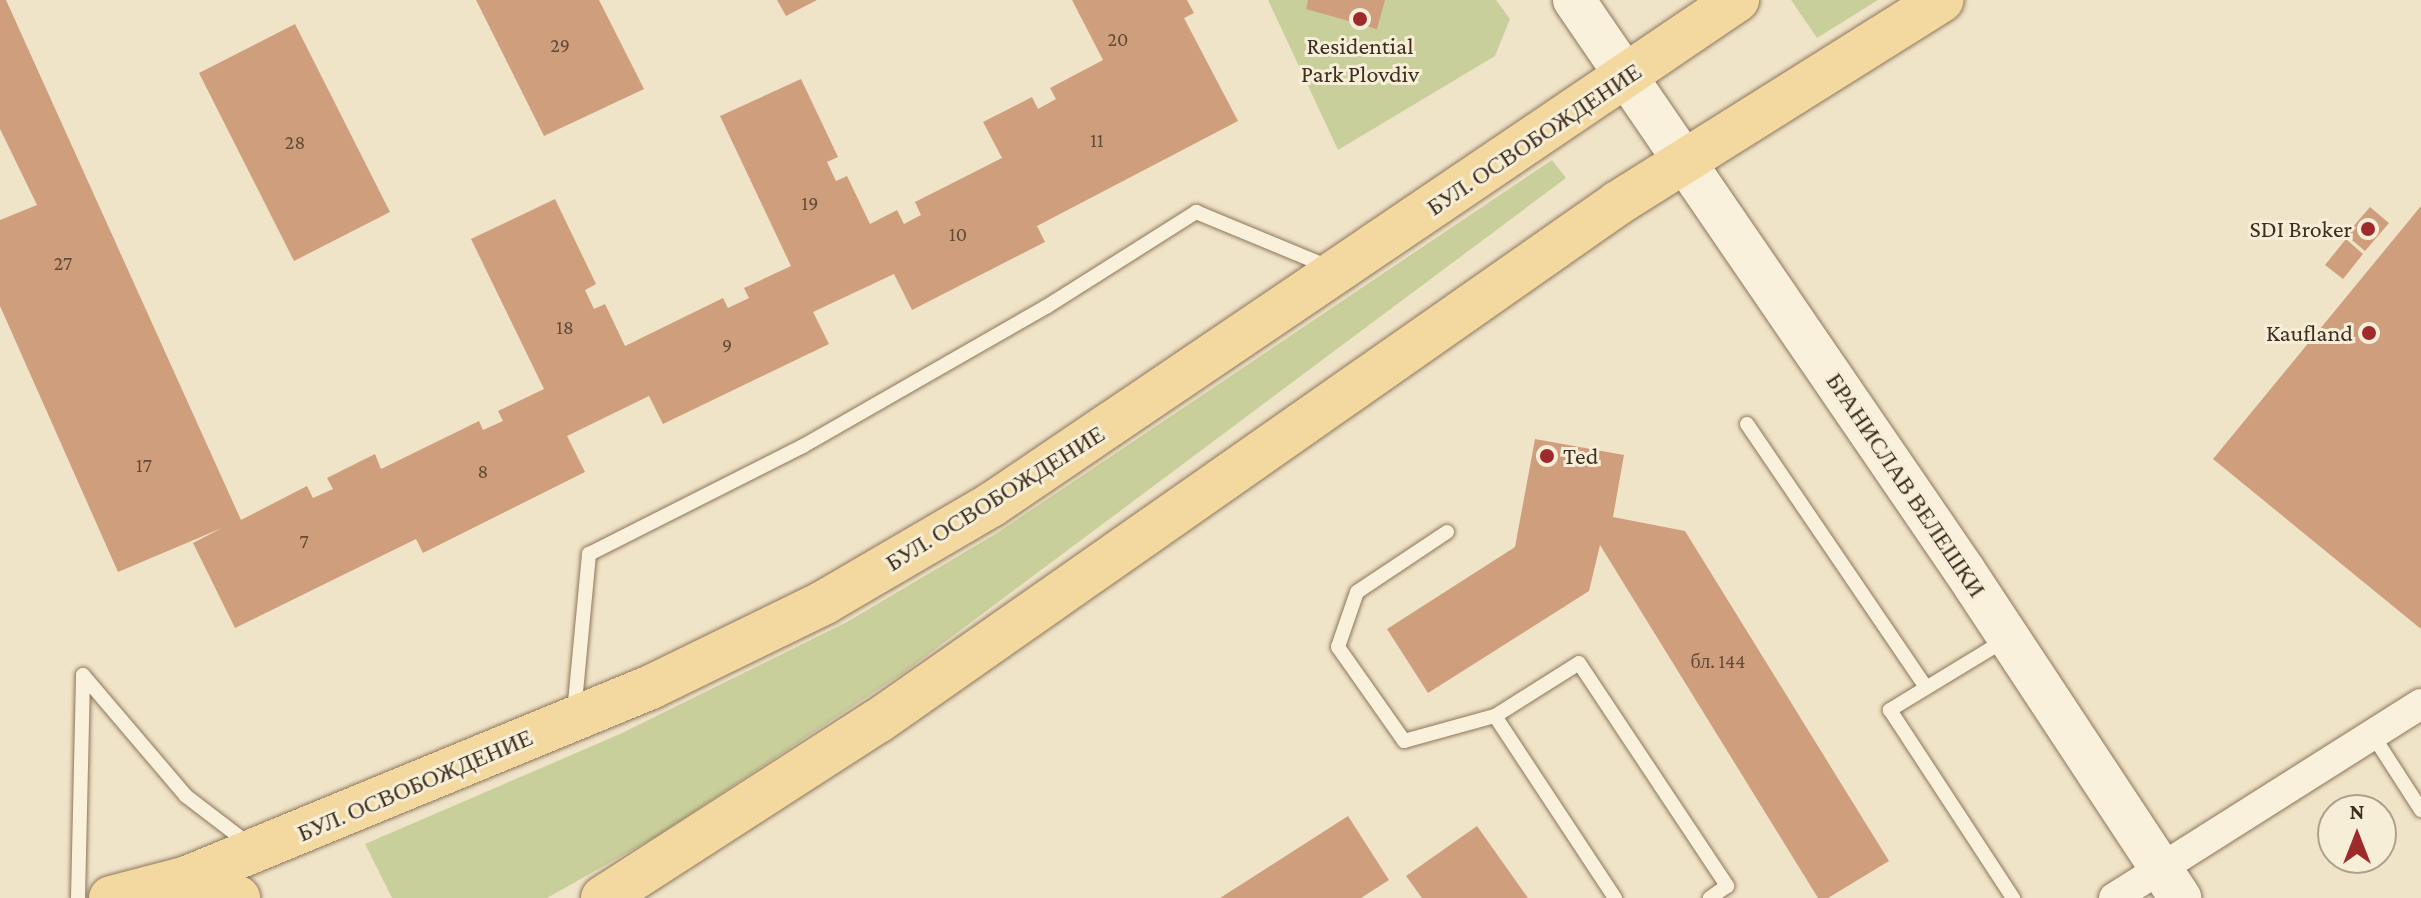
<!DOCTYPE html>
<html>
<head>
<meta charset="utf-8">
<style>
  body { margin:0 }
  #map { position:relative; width:2421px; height:898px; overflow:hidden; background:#f0e4c8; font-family:"Crimson Pro",serif }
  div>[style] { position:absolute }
  .green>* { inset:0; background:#c9cf9b }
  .building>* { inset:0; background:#cf9f7d }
  .roads { filter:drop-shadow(0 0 2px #8d765c) drop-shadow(0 0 2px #8d765c) }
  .lane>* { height:14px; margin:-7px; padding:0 7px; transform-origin:7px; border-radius:7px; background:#faf1dc }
  .street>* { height:30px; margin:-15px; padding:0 15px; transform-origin:15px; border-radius:15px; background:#faf1dc }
  .secondary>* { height:42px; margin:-21px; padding:0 21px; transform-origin:21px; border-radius:21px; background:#faf1dc }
  .primary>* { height:44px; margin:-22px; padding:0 22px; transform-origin:22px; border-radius:22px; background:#f3d9a0 }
  .dots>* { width:22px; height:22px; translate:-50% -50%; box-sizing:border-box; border:4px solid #f7eed8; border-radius:50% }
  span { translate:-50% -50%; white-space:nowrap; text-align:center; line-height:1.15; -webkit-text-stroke:6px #f7eed8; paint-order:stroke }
  .number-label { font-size:20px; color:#624a37 }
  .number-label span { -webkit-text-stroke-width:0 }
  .poi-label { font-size:24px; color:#3d2e20 }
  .right { translate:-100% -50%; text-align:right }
  .left { translate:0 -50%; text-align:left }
  .street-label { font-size:24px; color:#3d2e20 }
  .north { position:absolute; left:2317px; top:794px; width:80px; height:80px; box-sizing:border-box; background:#f7eed8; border:2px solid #ada18e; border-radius:50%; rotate:0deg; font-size:22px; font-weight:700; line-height:32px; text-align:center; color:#3d2e20 }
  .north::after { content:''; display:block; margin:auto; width:28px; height:36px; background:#9e2a2b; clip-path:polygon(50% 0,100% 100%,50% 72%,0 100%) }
</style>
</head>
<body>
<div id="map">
  <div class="green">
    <div style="clip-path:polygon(1268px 0,1496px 0,1510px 19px,1495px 56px,1338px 150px)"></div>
    <div style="clip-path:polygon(1791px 0,1878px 0,1817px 38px)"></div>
    <div style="clip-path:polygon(1552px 160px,1566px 178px,906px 671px,657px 836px,547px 898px,392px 898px,365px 844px,620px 734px,847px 622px,997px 533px)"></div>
  </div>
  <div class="building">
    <div style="clip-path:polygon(0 0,6px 0,241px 520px,307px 486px,313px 498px,333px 489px,327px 478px,375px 454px,381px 469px,479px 421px,483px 430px,503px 421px,498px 411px,544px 389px,471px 239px,555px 199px,596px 284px,585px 290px,594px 309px,605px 304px,625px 346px,723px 298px,728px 308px,749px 298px,744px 288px,791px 266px,720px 116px,801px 79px,838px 157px,827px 162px,836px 181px,847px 176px,870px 224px,897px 210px,904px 224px,921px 215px,915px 202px,1002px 158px,983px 122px,1032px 97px,1038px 109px,1056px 99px,1050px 88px,1103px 60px,1072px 0,1187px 0,1194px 13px,1184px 18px,1238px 121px,1037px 226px,1045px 242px,912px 310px,894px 274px,813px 312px,829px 344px,663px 424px,649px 396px,567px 436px,585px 472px,423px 553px,416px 539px,235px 628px,193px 543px,222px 528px,118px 572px,0 306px,0 220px,37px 205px,0 129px)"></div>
    <div style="clip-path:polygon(476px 0,599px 0,644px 89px,544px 136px)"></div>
    <div style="clip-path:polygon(777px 0,817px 0,786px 16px)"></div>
    <div style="clip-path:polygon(1308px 0,1385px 0,1377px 29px,1306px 9px)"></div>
    <div style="clip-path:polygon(295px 24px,390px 212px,294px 261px,199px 73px)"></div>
    <div style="clip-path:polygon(2421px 206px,2421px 629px,2213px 459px)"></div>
    <div style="clip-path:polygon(2370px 207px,2389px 223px,2365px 251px,2346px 235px)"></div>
    <div style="clip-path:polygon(2346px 239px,2363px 254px,2343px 279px,2325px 265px)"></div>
    <div style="clip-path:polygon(1535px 439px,1624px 455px,1613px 517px,1685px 531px,1889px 861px,1828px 898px,1818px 898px,1600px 545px,1589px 591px,1428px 693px,1387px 629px,1515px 547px)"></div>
    <div style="clip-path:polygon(1348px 816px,1389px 880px,1361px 898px,1220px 898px)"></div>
    <div style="clip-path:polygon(1477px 826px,1528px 898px,1422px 898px,1406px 876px)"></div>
  </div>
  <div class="roads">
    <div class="lane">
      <div style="left:1747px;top:424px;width:317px;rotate:55.8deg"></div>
      <div style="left:1447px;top:532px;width:108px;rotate:146.3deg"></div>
      <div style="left:1357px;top:592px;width:58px;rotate:109.1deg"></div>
      <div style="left:1338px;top:647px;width:115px;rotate:54.9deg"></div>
      <div style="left:1404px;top:741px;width:94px;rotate:-15.4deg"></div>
      <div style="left:1495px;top:716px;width:99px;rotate:-32.2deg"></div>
      <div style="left:1579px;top:663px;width:268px;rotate:56.4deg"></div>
      <div style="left:1727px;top:886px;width:21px;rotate:145deg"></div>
      <div style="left:2005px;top:640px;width:135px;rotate:148.7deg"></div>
      <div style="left:1890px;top:710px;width:225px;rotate:56.8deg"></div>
      <div style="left:83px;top:675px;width:159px;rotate:49.6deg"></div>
      <div style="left:186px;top:796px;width:81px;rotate:37.4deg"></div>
      <div style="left:574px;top:713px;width:160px;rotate:-84.6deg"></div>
      <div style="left:589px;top:554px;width:240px;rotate:-26.8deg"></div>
      <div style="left:803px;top:446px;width:280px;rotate:-29.8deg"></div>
      <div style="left:1046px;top:307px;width:178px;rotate:-32.3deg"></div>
      <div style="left:1196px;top:212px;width:146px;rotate:22.5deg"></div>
      <div style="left:1495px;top:716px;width:218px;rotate:56.6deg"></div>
      <div style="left:2374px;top:737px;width:87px;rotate:57.2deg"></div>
      <div style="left:78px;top:898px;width:223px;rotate:-88.7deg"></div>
    </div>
    <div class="street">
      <div style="left:2114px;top:898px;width:363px;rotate:-32.3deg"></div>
    </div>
    <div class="secondary">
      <div style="left:1574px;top:0;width:691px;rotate:55.62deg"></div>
      <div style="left:1964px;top:570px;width:393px;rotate:56.6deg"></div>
    </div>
    <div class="primary">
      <div style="left:187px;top:878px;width:502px;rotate:-22.37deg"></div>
      <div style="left:651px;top:687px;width:194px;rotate:-26deg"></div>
      <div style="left:825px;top:602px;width:192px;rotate:-30.3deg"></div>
      <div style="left:991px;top:505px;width:901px;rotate:-34.1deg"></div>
      <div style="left:111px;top:898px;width:79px;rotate:-14.7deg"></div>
      <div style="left:187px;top:878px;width:55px;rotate:21.4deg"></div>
      <div style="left:603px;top:898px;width:327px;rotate:-32.8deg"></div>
      <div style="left:878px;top:721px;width:903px;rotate:-34.99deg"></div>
      <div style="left:1618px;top:203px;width:382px;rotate:-32.1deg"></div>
    </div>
  </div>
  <div class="dots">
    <div style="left:1360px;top:19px;background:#9e2a2b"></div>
    <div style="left:2368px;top:229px;background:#9e2a2b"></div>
    <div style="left:2369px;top:333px;background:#9e2a2b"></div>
    <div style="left:1547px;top:456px;background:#9e2a2b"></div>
  </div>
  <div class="number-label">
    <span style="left:1118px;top:39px">20</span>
    <span style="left:560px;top:45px">29</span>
    <span style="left:1097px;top:140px">11</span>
    <span style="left:295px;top:142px">28</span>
    <span style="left:810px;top:203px">19</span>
    <span style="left:958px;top:234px">10</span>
    <span style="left:63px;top:263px">27</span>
    <span style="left:565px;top:327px">18</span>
    <span style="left:727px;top:345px">9</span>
    <span style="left:144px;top:465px">17</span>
    <span style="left:483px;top:471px">8</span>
    <span style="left:304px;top:541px">7</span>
    <span style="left:1718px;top:661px">бл. 144</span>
  </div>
  <div class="poi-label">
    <span style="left:1360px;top:60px">Residential<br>Park Plovdiv</span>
    <span class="right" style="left:2352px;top:229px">SDI Broker</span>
    <span class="right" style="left:2353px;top:333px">Kaufland</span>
    <span class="left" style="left:1563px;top:456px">Ted</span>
  </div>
  <div class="street-label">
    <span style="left:1534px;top:139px;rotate:-34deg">БУЛ. ОСВОБОЖДЕНИЕ</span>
    <span style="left:1906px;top:485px;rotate:56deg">БРАНИСЛАВ ВЕЛЕШКИ</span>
    <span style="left:995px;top:498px;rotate:-32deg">БУЛ. ОСВОБОЖДЕНИЕ</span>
    <span style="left:415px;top:785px;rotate:-23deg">БУЛ. ОСВОБОЖДЕНИЕ</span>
  </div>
  <div class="north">N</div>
</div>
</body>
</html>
